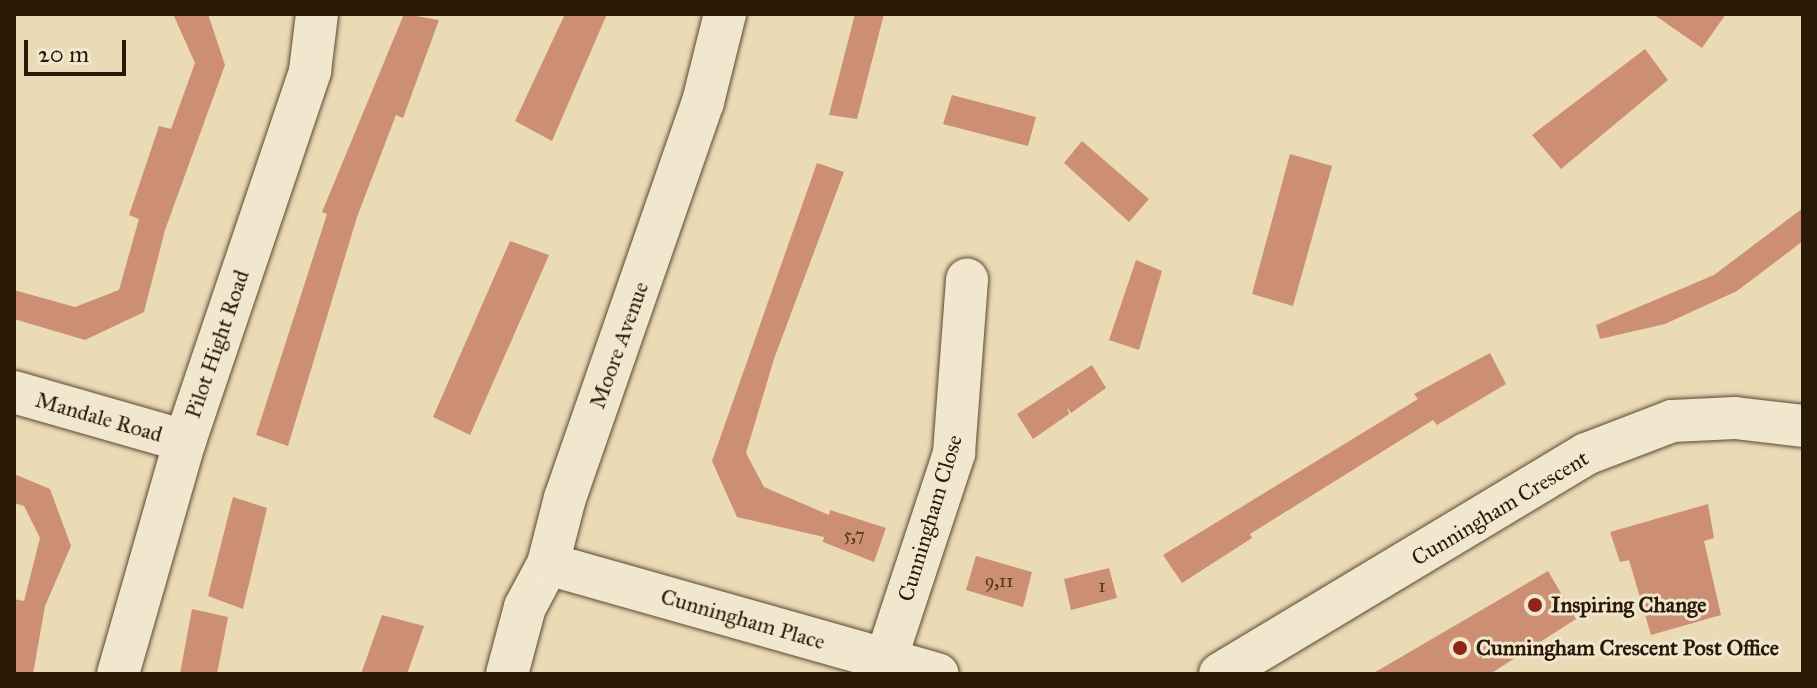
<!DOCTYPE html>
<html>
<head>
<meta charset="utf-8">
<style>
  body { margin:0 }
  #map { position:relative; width:1817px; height:688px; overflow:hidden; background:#eadab5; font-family:"IM FELL Great Primer",serif }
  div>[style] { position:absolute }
  .building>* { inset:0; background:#cd8f73 }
  .roads { filter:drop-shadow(0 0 2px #5a4932) drop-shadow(0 0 2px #5a4932) }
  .minor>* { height:42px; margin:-21px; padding:0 21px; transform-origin:21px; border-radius:21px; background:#f1e7cf }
  .dots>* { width:22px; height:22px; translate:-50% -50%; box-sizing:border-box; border:4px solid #f1e7cf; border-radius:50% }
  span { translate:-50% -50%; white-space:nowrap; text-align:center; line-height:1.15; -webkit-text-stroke:6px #f1e7cf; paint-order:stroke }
  .number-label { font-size:18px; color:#533621 }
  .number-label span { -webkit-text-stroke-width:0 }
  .street-label { font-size:22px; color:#2a1906 }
  .poi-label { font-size:22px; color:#2a1906; font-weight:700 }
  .left { translate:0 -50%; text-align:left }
  .frame { position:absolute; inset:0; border:16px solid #2a1906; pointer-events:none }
  .scale { position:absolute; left:24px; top:40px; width:102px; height:36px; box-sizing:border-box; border:4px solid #2a1906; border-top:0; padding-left:10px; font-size:24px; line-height:28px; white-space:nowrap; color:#2a1906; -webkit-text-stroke:6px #f1e7cf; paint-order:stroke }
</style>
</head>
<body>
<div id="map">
  <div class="building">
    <div style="clip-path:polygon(173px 14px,208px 14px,225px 65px,165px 230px,144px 312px,85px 340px,14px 319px,14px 290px,75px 307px,119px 290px,139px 219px,129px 215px,159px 126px,171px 129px,195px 63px)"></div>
    <div style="clip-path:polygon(404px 14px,439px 20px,403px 118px,396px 115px,357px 217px,288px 446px,256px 435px,327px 214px,322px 212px)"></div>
    <div style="clip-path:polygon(565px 14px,607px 14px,552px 141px,515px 121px)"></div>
    <div style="clip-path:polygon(855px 14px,884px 14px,857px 119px,829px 115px)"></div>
    <div style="clip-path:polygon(1653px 14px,1726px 14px,1702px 48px)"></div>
    <div style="clip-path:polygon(1645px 49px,1668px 80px,1561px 169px,1532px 135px)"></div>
    <div style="clip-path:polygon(952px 95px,1036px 117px,1028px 146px,943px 124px)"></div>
    <div style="clip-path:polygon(1082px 141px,1149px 199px,1129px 222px,1064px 163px)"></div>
    <div style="clip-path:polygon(1290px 154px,1332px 166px,1293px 306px,1252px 294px)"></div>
    <div style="clip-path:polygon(817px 163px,844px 172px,774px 359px,746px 453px,764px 487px,829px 515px,830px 510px,886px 528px,874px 562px,823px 542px,824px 537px,737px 517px,712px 461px)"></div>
    <div style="clip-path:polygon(1803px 208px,1803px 241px,1737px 291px,1665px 324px,1600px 339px,1596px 325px,1714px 275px)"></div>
    <div style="clip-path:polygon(510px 241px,549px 255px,470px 435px,433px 417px)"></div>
    <div style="clip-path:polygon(1136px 260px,1162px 271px,1139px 350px,1109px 340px)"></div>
    <div style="clip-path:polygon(1490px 353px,1506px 384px,1437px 425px,1433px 420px,1250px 534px,1252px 538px,1182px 583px,1163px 555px,1418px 399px,1414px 394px)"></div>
    <div style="clip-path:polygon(1092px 365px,1106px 388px,1071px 413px,1067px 407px,1069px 414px,1033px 439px,1017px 414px)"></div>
    <div style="clip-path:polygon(14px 474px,50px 489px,71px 546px,45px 606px,33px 674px,14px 674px,14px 599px,24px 601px,40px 538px,24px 506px,14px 503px)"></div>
    <div style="clip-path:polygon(233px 497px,267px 508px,243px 609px,208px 596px)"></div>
    <div style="clip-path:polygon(1708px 504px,1714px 538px,1704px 541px,1721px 615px,1651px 635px,1629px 560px,1620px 562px,1610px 532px)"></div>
    <div style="clip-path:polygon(976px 556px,1032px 572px,1023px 607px,966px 590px)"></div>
    <div style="clip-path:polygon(1109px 568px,1117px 598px,1071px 610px,1064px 579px)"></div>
    <div style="clip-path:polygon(1548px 571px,1576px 619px,1490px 674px,1372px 674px)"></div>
    <div style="clip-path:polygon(192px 609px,228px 617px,217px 674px,180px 674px)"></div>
    <div style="clip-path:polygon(382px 615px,424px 626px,407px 674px,361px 674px)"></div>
  </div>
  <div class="roads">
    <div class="minor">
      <div style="left:14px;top:392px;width:178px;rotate:16deg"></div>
      <div style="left:548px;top:564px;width:405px;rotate:15.8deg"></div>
      <div style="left:886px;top:659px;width:217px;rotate:-71.7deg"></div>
      <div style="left:954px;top:453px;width:174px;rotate:-85.7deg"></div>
      <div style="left:118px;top:674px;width:242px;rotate:-74deg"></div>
      <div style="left:185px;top:441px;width:391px;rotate:-71.3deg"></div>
      <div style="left:310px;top:71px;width:57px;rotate:-83deg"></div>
      <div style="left:507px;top:674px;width:69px;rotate:-75deg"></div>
      <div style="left:525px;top:607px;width:49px;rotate:-61.9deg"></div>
      <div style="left:548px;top:564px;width:68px;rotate:-75.6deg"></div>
      <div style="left:565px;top:498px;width:419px;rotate:-70.8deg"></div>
      <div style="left:703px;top:102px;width:91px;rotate:-76deg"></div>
      <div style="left:1220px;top:674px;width:427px;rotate:-31deg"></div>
      <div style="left:1586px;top:454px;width:92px;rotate:-21deg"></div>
      <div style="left:1672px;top:421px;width:63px;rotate:-2.7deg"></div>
      <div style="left:1735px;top:418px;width:68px;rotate:6.7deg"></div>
    </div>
  </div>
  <div class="dots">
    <div style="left:1535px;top:605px;background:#8f2418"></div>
    <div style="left:1460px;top:648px;background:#8f2418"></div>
  </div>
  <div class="number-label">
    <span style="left:854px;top:535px">5,7</span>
    <span style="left:999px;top:581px">9,11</span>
    <span style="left:1102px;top:586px">1</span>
  </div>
  <div class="street-label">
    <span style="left:217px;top:344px;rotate:-71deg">Pilot Hight Road</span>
    <span style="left:619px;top:345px;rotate:-70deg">Moore Avenue</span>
    <span style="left:99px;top:417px;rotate:16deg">Mandale Road</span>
    <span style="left:1500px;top:508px;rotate:-31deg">Cunningham Crescent</span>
    <span style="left:930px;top:518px;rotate:-73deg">Cunningham Close</span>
    <span style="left:743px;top:619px;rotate:16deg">Cunningham Place</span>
  </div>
  <div class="poi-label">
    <span class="left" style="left:1551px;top:605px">Inspiring Change</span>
    <span class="left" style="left:1476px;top:648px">Cunningham Crescent Post Office</span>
  </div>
  <div class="frame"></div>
  <div class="scale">20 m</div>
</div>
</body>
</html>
